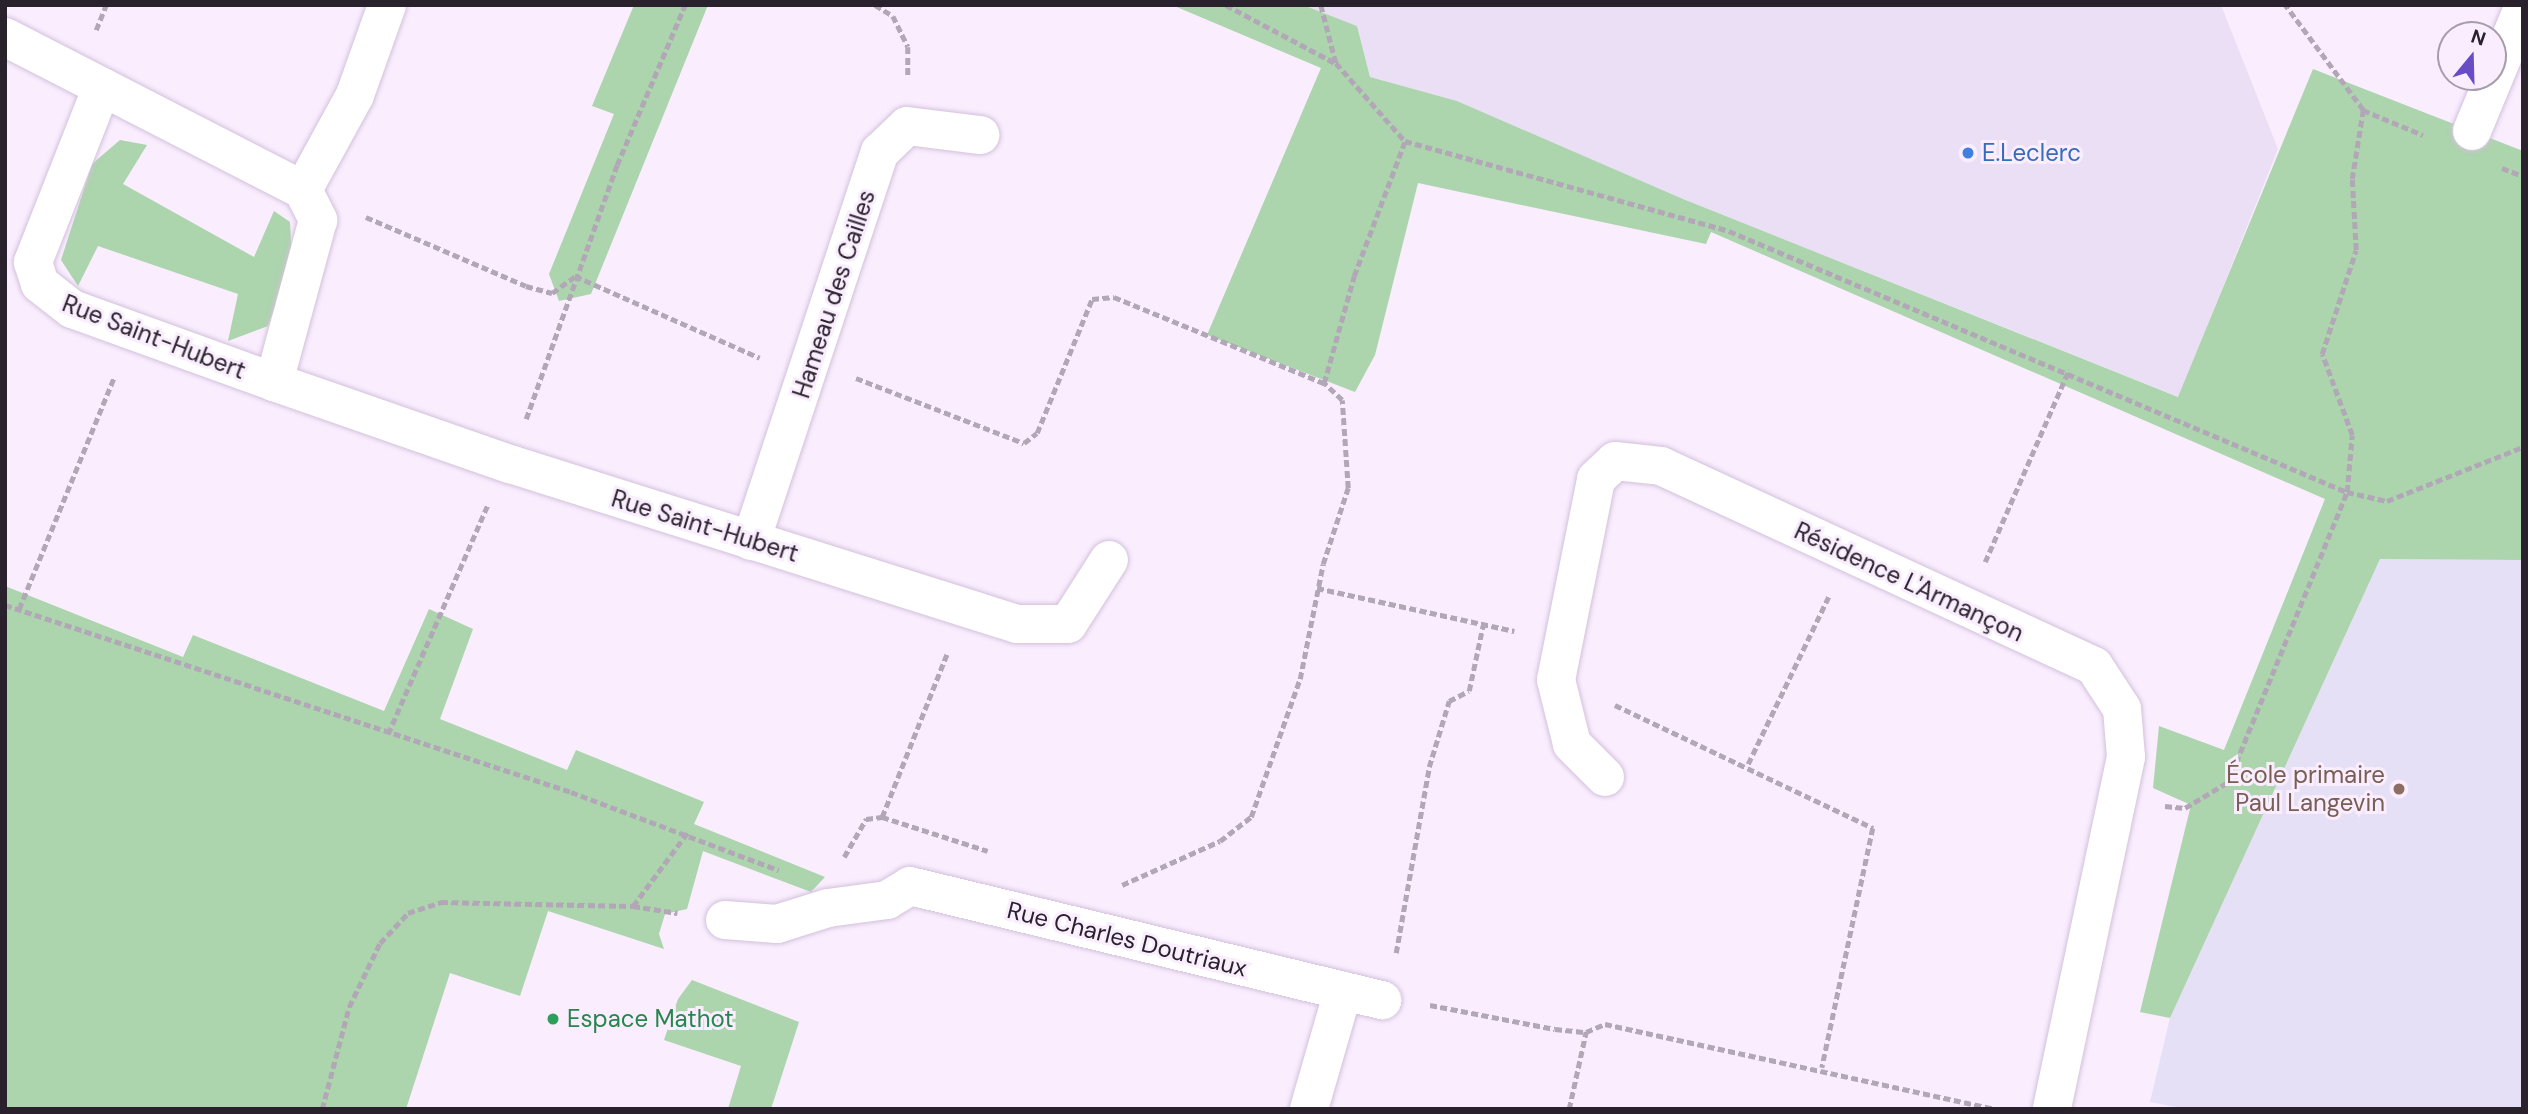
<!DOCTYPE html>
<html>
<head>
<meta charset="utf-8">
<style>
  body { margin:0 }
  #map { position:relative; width:2528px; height:1114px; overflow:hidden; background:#f9edfe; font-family:"DM Sans",sans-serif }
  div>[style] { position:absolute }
  .commercial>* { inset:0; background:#eadff4 }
  .education>* { inset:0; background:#e6e0f6 }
  .green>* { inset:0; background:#acd4ad }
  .path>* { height:4.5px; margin-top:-2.25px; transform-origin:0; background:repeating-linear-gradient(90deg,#b2a7b6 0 7px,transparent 0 10.5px) }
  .roads { filter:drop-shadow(0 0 2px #d3c1db) drop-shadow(0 0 2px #d3c1db) }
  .minor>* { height:38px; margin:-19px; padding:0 19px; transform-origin:19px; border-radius:19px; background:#fff }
  .dots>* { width:19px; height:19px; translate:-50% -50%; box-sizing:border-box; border:4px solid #f9edfe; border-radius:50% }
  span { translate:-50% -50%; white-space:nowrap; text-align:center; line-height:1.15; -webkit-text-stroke:6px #f9edfe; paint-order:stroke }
  .shop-label { font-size:24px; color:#366cbe }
  .left { translate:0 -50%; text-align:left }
  .street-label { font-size:24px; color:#29222c }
  .education-label { font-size:24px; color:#785e54 }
  .right { translate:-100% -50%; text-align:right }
  .leisure-label { font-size:24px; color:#27864d }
  .frame { position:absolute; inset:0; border:7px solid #29222c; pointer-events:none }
  .north { position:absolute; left:2437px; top:21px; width:70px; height:70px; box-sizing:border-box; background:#f9edfe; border:2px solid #a69caa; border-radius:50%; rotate:19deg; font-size:19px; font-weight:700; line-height:28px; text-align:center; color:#29222c }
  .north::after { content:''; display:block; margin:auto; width:24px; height:32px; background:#684cc5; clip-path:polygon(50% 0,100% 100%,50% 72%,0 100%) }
</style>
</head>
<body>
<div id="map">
  <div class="commercial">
    <div style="clip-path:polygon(1303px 5px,2221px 5px,2278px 149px,2179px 397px,1683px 199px,1457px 101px,1370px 77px,1357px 26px)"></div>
  </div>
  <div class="education">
    <div style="clip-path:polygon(2380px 559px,2523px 560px,2523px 1109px,2187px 1109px,2150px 1102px,2170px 1018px)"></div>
  </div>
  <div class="green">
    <div style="clip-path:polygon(634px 5px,708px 5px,591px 294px,559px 301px,549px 274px,614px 114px,592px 106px)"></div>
    <div style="clip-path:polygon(1172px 5px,1303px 5px,1357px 26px,1370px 77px,1457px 101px,1683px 199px,2178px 397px,2313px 69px,2523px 151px,2523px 560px,2380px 559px,2170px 1018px,2140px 1012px,2191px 805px,2153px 788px,2159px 726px,2224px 750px,2325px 499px,1711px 232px,1706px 244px,1418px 183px,1375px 355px,1355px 392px,1207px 335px,1321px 68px)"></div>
    <div style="clip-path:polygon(120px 140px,147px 145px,123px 184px,254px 257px,274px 211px,290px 222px,292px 260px,268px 326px,228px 341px,238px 294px,98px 246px,78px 286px,61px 260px,92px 164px)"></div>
    <div style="clip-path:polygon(5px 586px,183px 657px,193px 635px,384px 711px,429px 609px,473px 629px,440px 719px,567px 770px,576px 750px,704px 802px,694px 824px,825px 877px,811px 892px,703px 851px,687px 909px,665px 914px,659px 934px,664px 949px,548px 911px,520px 996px,450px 973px,406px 1109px,5px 1109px)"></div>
    <div style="clip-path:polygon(692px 980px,799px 1022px,771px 1109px,728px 1109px,741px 1066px,664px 1040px,678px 999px)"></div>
  </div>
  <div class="path">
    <div style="left:875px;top:5px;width:21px;rotate:31deg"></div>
    <div style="left:893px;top:16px;width:34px;rotate:64deg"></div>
    <div style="left:908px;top:47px;width:31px;rotate:90deg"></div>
    <div style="left:1226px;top:5px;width:123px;rotate:28deg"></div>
    <div style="left:1321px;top:5px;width:60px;rotate:75.5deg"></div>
    <div style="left:1336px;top:63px;width:104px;rotate:48.5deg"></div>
    <div style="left:96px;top:30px;width:27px;rotate:-68deg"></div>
    <div style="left:2363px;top:110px;width:65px;rotate:22.6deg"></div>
    <div style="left:2502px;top:168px;width:22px;rotate:21deg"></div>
    <div style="left:366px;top:217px;width:174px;rotate:23.3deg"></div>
    <div style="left:526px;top:286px;width:27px;rotate:15deg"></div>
    <div style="left:552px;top:293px;width:29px;rotate:-36deg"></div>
    <div style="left:575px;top:276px;width:202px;rotate:23.9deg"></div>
    <div style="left:856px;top:378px;width:180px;rotate:21.2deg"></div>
    <div style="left:1024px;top:443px;width:16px;rotate:-38deg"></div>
    <div style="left:1037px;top:433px;width:145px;rotate:-67.7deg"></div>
    <div style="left:1092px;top:299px;width:22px;rotate:-5deg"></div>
    <div style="left:1114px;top:297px;width:227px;rotate:22.3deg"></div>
    <div style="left:526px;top:419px;width:270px;rotate:-70.3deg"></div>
    <div style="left:617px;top:165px;width:174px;rotate:-67deg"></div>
    <div style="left:1985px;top:562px;width:210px;rotate:-66.4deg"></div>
    <div style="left:1317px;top:588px;width:202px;rotate:12.3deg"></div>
    <div style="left:5px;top:605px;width:596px;rotate:18.28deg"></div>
    <div style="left:571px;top:792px;width:222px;rotate:20.6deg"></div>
    <div style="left:19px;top:609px;width:251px;rotate:-67.7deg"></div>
    <div style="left:1615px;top:705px;width:286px;rotate:25.5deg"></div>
    <div style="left:1873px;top:828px;width:245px;rotate:102deg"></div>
    <div style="left:388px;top:734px;width:249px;rotate:-66.5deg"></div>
    <div style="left:1748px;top:764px;width:187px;rotate:-64.3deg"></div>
    <div style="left:2165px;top:806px;width:20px;rotate:6deg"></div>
    <div style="left:2185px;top:808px;width:50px;rotate:-31.2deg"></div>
    <div style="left:2228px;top:782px;width:313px;rotate:-67.7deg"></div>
    <div style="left:2347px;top:492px;width:57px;rotate:-85deg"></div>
    <div style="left:2352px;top:435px;width:86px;rotate:-110.3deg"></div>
    <div style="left:2322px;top:354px;width:109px;rotate:-71.9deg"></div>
    <div style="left:2356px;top:250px;width:71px;rotate:-93.2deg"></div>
    <div style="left:2352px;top:179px;width:70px;rotate:-80.9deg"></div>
    <div style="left:2363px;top:110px;width:131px;rotate:-126.6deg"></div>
    <div style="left:882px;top:817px;width:111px;rotate:17.8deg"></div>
    <div style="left:844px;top:857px;width:44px;rotate:-59.9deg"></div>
    <div style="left:866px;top:819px;width:16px;rotate:-7deg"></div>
    <div style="left:882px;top:817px;width:175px;rotate:-68.3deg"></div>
    <div style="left:1122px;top:885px;width:107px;rotate:-24.2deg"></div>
    <div style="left:1220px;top:841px;width:39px;rotate:-38deg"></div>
    <div style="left:1251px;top:817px;width:146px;rotate:-70.5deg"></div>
    <div style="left:1300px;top:679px;width:117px;rotate:-78.7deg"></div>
    <div style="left:1323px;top:564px;width:80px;rotate:-71.8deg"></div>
    <div style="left:1348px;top:488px;width:88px;rotate:-93.9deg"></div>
    <div style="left:1342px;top:400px;width:25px;rotate:-137deg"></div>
    <div style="left:1324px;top:383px;width:111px;rotate:-74.3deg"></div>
    <div style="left:1354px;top:276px;width:144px;rotate:-69.3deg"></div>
    <div style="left:1405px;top:141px;width:336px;rotate:15.5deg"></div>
    <div style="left:1729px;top:231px;width:671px;rotate:22.9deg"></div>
    <div style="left:2347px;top:492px;width:41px;rotate:12.7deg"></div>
    <div style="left:2387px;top:501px;width:146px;rotate:-21.7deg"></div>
    <div style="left:633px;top:906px;width:45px;rotate:9deg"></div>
    <div style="left:1396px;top:953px;width:189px;rotate:-79.9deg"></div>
    <div style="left:1429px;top:767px;width:69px;rotate:-73.1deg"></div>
    <div style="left:1449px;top:701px;width:22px;rotate:-27deg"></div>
    <div style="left:1469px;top:691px;width:67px;rotate:-78deg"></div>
    <div style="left:1430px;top:1005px;width:127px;rotate:10.9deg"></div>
    <div style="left:1555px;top:1029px;width:31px;rotate:6deg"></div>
    <div style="left:1586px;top:1032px;width:21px;rotate:-23deg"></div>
    <div style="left:1605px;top:1024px;width:398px;rotate:12.3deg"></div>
    <div style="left:322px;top:1109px;width:106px;rotate:-75.2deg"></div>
    <div style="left:349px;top:1007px;width:71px;rotate:-64.2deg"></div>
    <div style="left:380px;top:943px;width:41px;rotate:-47deg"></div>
    <div style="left:408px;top:913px;width:35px;rotate:-18deg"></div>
    <div style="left:441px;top:902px;width:192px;rotate:1.2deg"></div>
    <div style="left:633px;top:906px;width:92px;rotate:-53.4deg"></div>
    <div style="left:1569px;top:1109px;width:79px;rotate:-77.6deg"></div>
  </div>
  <div class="roads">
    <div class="minor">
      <div style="left:5px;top:37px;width:335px;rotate:27.2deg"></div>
      <div style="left:303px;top:190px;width:34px;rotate:63deg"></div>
      <div style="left:318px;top:220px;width:168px;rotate:105.2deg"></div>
      <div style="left:274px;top:382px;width:215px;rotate:-160.1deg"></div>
      <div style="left:72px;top:309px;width:41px;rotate:-142deg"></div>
      <div style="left:40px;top:284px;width:23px;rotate:-108deg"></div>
      <div style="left:33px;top:262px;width:188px;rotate:-68.5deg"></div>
      <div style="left:2472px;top:131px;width:133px;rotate:-67.5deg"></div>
      <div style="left:303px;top:190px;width:108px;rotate:-61.3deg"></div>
      <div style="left:355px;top:95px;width:96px;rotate:-70.4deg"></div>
      <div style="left:274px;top:382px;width:250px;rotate:19.2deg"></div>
      <div style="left:510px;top:464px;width:532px;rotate:17.51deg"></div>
      <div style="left:1017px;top:624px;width:51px"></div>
      <div style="left:1068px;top:624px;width:76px;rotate:-57.4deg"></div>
      <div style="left:751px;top:541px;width:410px;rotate:-71.7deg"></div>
      <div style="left:880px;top:152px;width:37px;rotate:-44deg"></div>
      <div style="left:907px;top:126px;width:74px;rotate:7deg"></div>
      <div style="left:1605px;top:777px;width:47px;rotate:-135deg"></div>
      <div style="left:1572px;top:744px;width:66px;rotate:-104deg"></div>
      <div style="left:1556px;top:680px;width:205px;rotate:-78.7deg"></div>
      <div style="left:1596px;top:479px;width:26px;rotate:-43deg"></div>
      <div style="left:1615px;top:461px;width:46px;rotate:6.2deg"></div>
      <div style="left:1661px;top:466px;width:477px;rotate:24.8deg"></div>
      <div style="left:2094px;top:666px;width:51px;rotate:56.9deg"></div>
      <div style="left:2122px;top:709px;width:48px;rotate:85.2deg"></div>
      <div style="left:2126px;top:757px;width:360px;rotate:101.9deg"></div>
      <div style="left:725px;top:920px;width:52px;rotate:4.4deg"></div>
      <div style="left:777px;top:924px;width:53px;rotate:-17.4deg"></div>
      <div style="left:828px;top:908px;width:60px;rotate:-7.7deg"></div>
      <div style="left:887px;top:900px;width:27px;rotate:-31deg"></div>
      <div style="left:910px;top:886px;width:486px;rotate:13.6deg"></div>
      <div style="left:1309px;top:1109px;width:123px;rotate:-73.9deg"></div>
    </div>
  </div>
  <div class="dots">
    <div style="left:1968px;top:153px;background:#3f7fe0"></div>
    <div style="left:2399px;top:789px;background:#8d6e63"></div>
    <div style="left:553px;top:1019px;background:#2e9e5b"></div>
  </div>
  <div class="shop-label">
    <span class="left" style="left:1982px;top:153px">E.Leclerc</span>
  </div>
  <div class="street-label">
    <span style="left:834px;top:294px;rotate:-72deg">Hameau des Cailles</span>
    <span style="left:154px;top:337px;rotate:21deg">Rue Saint-Hubert</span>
    <span style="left:705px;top:526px;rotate:17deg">Rue Saint-Hubert</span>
    <span style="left:1909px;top:582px;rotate:25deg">Résidence L'Armançon</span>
    <span style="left:1127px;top:939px;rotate:14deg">Rue Charles Doutriaux</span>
  </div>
  <div class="education-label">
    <span class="right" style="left:2385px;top:789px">École primaire<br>Paul Langevin</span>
  </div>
  <div class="leisure-label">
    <span class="left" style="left:567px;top:1019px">Espace Mathot</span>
  </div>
  <div class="frame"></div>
  <div class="north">N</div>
</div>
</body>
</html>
